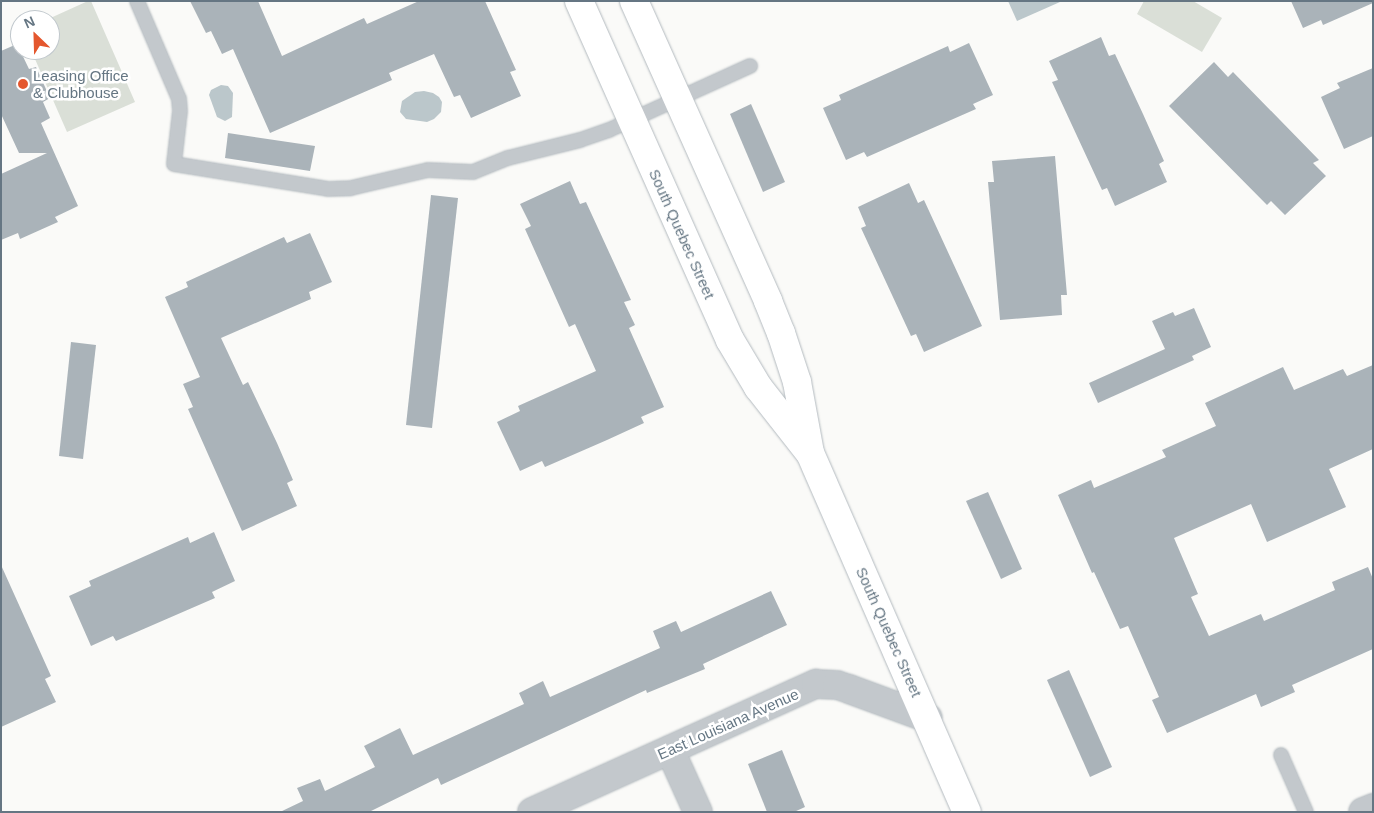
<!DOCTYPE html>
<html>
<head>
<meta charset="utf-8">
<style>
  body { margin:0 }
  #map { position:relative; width:1374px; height:813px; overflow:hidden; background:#fafaf8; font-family:Helvetica,sans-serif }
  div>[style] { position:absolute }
  .green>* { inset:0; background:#dadfd7 }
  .water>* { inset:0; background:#bbc7cb }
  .building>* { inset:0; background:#aab3b9 }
  .roads { filter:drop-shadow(0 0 1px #b3babf) drop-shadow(0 0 1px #b3babf) }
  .lane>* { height:14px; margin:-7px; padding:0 7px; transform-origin:7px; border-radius:7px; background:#c3c8cc }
  .street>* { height:28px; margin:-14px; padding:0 14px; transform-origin:14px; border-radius:14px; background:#c3c8cc }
  .secondary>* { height:28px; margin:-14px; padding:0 14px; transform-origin:14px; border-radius:14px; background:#fff }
  .dots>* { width:14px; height:14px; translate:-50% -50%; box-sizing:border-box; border:2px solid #fff; border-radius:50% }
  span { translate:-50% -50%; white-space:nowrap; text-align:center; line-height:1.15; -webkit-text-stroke:5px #fff; paint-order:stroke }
  .poi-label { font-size:15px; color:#657683 }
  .left { translate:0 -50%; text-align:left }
  .street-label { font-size:15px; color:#657683 }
  .frame { position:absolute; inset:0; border:2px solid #657683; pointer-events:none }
  .north { position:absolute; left:10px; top:10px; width:50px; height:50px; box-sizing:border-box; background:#fff; border:1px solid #c1c8cd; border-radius:50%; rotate:336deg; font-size:14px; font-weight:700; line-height:20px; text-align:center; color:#657683 }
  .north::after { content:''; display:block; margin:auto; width:18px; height:22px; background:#e4572e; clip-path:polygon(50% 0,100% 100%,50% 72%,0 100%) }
</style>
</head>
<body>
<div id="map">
  <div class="green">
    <div style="clip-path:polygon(88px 1px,91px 1px,135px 102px,67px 132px,31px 50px,50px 50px,50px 20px,46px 20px)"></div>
    <div style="clip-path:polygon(1144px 1px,1193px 1px,1222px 18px,1202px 52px,1137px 14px)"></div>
  </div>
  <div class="water">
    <div style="clip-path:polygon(1008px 1px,1060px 1px,1060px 2px,1017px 21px)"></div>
    <div style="clip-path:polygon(221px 85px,228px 86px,233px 93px,232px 117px,225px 121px,217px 117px,209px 95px,211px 90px)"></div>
    <div style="clip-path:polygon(424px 91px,433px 93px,439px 97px,442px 102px,441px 112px,434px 119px,427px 122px,406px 119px,400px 112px,402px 101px,415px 92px)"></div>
  </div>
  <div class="building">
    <div style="clip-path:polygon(190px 1px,258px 1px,282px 56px,364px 18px,367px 24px,419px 1px,485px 1px,516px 70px,510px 72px,521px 96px,471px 118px,460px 95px,454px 97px,434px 54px,389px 73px,392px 80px,270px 133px,233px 49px,222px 54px,211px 31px,206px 33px)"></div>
    <div style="clip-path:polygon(1291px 1px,1373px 1px,1373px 3px,1323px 25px,1321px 20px,1303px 28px)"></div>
    <div style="clip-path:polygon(1101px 37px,1109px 56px,1115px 54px,1143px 114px,1164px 161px,1159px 164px,1167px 182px,1115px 206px,1107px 188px,1102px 190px,1052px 82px,1058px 80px,1049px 61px)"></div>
    <div style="clip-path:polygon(969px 43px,993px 95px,973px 104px,976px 109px,910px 138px,867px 157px,864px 152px,846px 160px,823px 108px,841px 100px,839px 95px,948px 46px,950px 52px)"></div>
    <div style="clip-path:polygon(17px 44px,29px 69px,36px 67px,50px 98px,43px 102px,50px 118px,41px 123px,78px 206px,55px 217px,58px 222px,20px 239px,18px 233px,1px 240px,1px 174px,47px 153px,19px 153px,1px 114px,1px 51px)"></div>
    <div style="clip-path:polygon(1214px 62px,1228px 77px,1233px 72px,1319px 160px,1313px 163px,1326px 176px,1285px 215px,1271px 201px,1267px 205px,1169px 106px)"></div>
    <div style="clip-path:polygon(1373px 68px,1373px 136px,1344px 149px,1321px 97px,1340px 88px,1337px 83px)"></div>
    <div style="clip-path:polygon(751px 104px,785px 182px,763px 192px,730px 114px)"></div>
    <div style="clip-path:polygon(228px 133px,315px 146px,310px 171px,225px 158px)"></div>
    <div style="clip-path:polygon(1055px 156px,1067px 295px,1061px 295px,1062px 315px,1000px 320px,988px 182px,994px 182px,992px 161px)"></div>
    <div style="clip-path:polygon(570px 181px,580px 204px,586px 202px,631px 300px,624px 302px,635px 325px,629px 328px,664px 407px,641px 417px,644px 423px,607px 440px,545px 467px,542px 461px,520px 471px,497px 422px,520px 411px,518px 406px,596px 371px,575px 324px,569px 327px,525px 229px,531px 226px,520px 204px)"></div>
    <div style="clip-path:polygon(909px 183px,918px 203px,924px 200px,982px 326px,924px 352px,916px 334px,911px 336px,861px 228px,866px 226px,858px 207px)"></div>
    <div style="clip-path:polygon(431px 195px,458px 198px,432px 428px,406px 425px)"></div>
    <div style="clip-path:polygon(310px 233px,332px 282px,309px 292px,311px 299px,221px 338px,243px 385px,248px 382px,277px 443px,293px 480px,287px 483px,297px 506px,242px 531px,188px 409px,193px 407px,183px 384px,200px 377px,165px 297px,188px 287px,186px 282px,284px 237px,287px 243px)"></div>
    <div style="clip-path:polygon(1194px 308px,1211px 347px,1192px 356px,1194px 360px,1098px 403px,1089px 383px,1165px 349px,1152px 321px,1173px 312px,1175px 316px)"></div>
    <div style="clip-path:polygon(71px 342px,96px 345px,83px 459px,59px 456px)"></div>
    <div style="clip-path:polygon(1373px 365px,1373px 449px,1329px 469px,1346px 507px,1267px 542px,1251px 504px,1174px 538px,1198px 594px,1191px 597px,1209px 636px,1261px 614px,1264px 621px,1335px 590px,1332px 582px,1368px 567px,1373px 579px,1373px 649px,1292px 685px,1295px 692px,1261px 707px,1256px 694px,1167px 733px,1152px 700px,1159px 697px,1128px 626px,1120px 629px,1094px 572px,1092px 573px,1058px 495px,1091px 480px,1094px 488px,1166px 457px,1162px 450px,1216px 426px,1205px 403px,1283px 367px,1294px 390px,1343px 369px,1347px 376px)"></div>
    <div style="clip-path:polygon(988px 492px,1022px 569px,1001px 579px,966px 501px)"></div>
    <div style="clip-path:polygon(214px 532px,235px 581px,212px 592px,215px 598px,116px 641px,113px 636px,91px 646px,69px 596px,91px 586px,89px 581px,188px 537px,190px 543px)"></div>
    <div style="clip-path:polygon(1px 565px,51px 676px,45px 679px,56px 702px,1px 727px)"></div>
    <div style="clip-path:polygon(771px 591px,787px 625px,703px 664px,705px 669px,647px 693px,646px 690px,441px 785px,438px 778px,369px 812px,280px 812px,303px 801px,297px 788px,320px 779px,325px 791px,375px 767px,364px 746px,400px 728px,413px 755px,524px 704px,519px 693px,543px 681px,550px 697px,660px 648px,653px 631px,676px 621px,681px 632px)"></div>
    <div style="clip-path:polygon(1069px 670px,1112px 767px,1090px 777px,1047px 680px)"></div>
    <div style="clip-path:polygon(782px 750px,805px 807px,794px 812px,767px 812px,748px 764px)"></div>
  </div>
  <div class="roads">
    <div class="lane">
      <div style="left:137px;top:1px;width:107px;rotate:66.8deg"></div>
      <div style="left:179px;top:99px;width:12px;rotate:85deg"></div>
      <div style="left:180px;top:111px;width:53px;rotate:96.5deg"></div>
      <div style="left:174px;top:164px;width:156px;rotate:9.2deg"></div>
      <div style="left:328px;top:189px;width:23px;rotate:-2deg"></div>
      <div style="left:351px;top:188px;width:79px;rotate:-13.2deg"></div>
      <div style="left:428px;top:170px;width:45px;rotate:2.5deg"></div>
      <div style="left:473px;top:172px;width:38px;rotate:-22deg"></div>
      <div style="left:508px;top:158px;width:74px;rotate:-14deg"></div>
      <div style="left:580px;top:140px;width:31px;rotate:-19deg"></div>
      <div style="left:609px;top:130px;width:155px;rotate:-24.4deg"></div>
      <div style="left:1281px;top:755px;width:62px;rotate:66.3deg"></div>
    </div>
    <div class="street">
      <div style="left:670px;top:750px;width:68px;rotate:65.7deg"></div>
      <div style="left:532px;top:812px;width:312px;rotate:-24.3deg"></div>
      <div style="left:816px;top:684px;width:21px;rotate:3deg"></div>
      <div style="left:837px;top:685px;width:13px;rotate:18deg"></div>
      <div style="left:849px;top:689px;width:84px;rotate:20.2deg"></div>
      <div style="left:1363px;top:812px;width:11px;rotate:-22deg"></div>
    </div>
    <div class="secondary">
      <div style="left:579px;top:1px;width:371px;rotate:66deg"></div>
      <div style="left:730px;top:340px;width:55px;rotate:59.2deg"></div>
      <div style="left:758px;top:387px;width:83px;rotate:51.9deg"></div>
      <div style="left:634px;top:1px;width:329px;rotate:65.9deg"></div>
      <div style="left:768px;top:301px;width:35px;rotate:68deg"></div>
      <div style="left:781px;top:333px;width:52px;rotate:71.9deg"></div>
      <div style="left:797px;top:382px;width:72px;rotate:79.6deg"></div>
      <div style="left:810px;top:453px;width:392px;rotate:66.4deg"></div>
    </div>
  </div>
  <div class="dots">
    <div style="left:23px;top:84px;background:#e4572e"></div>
  </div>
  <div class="poi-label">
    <span class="left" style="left:33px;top:84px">Leasing Office<br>&amp; Clubhouse</span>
  </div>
  <div class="street-label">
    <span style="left:682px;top:234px;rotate:66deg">South Quebec Street</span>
    <span style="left:889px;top:632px;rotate:66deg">South Quebec Street</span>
    <span style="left:728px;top:724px;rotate:-24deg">East Louisiana Avenue</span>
  </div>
  <div class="frame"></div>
  <div class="north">N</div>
</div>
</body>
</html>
